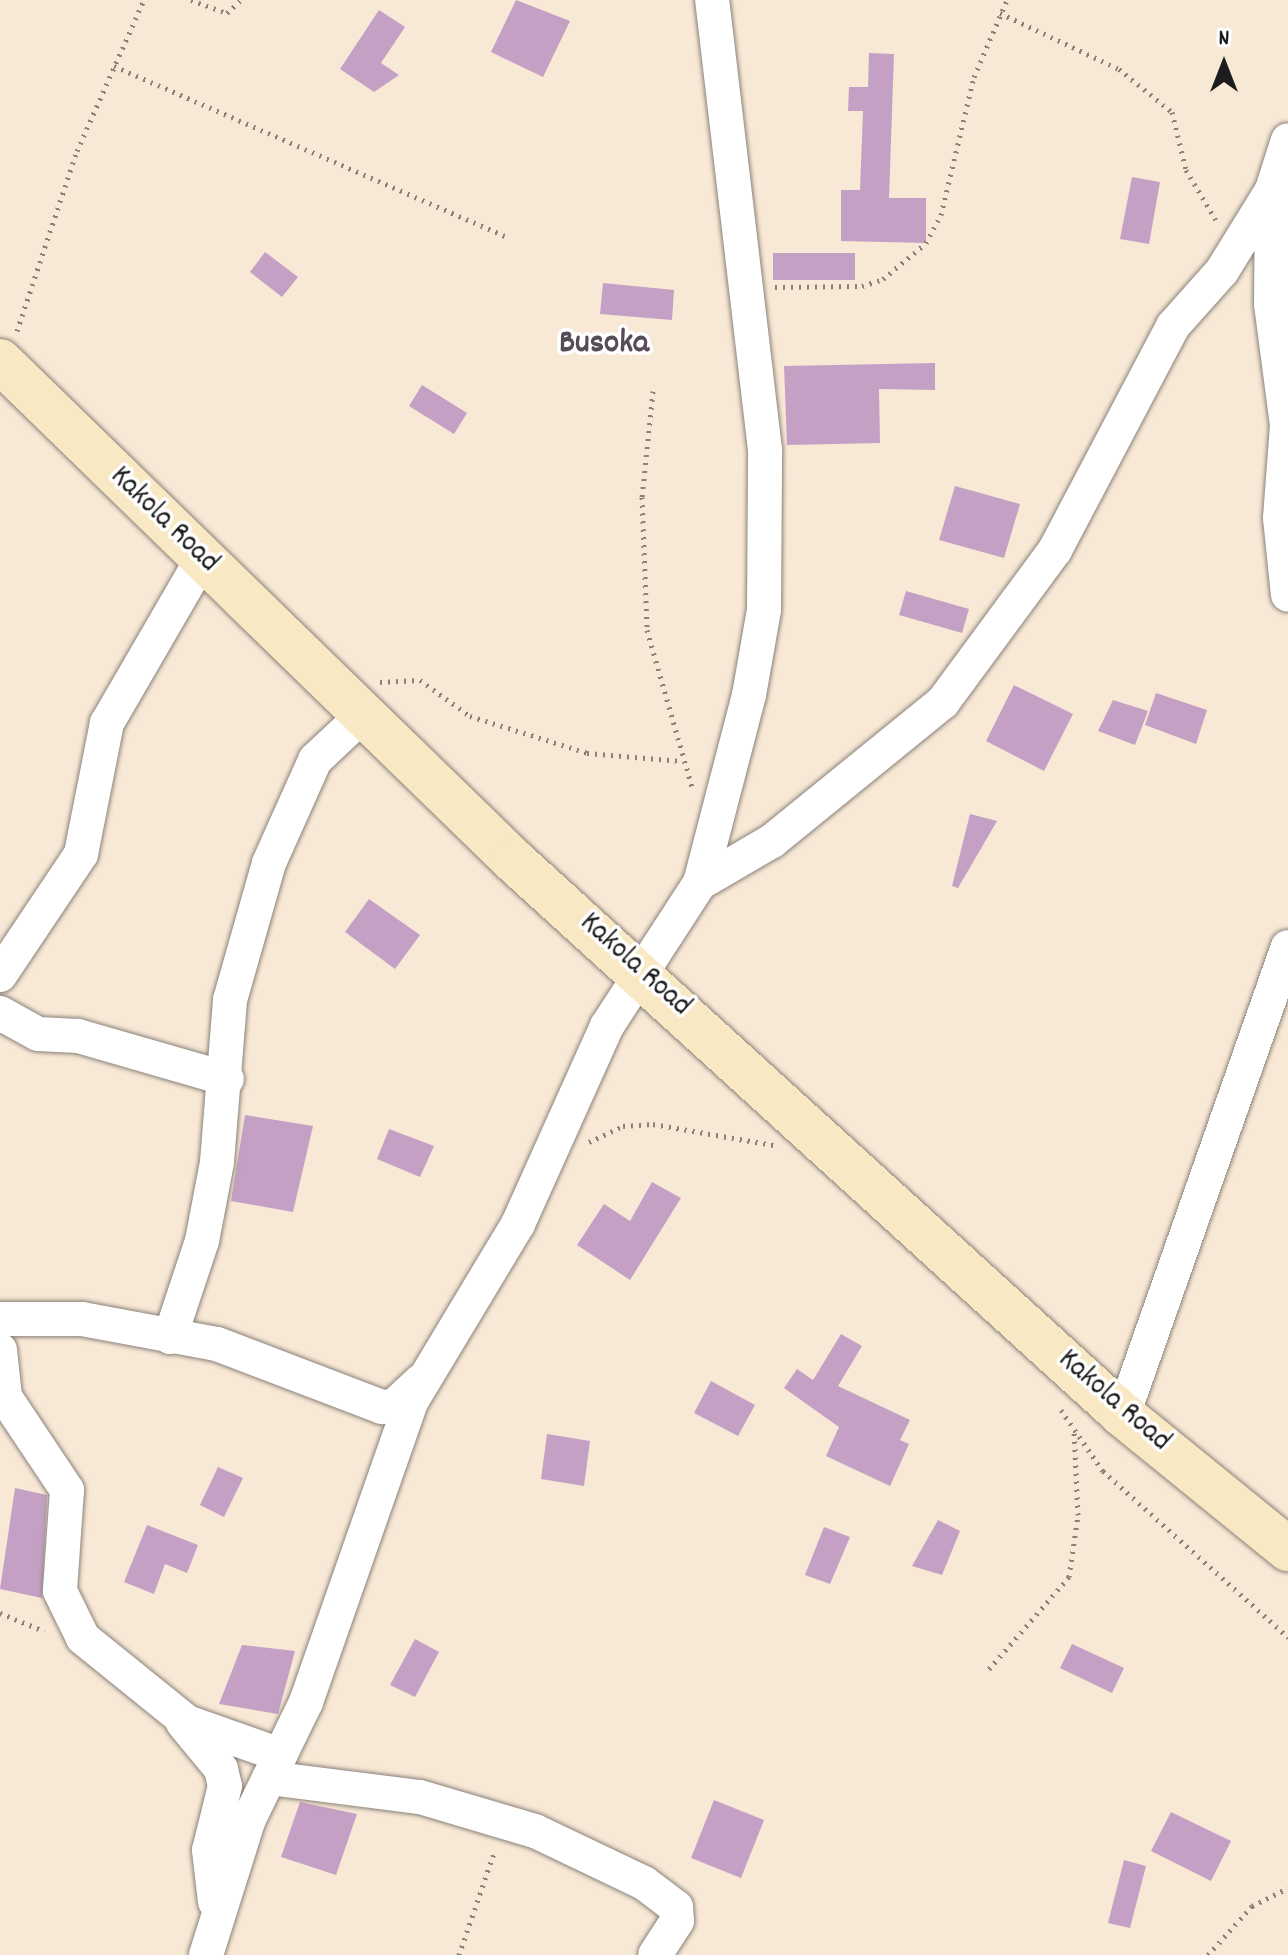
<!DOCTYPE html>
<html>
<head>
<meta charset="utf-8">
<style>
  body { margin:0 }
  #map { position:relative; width:1288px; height:1955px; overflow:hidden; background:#f8e8d6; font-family:Dekko,sans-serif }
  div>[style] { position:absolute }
  .building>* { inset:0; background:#c4a1c4 }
  .path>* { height:5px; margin-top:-2.5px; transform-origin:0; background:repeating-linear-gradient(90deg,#8a8279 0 2px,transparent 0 8px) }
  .roads { filter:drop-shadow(0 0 2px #8a8279) drop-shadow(0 0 2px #8a8279) }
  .minor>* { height:34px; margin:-17px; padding:0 17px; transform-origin:17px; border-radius:17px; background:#fff }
  .secondary>* { height:44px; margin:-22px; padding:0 22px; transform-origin:22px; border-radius:22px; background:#f8e8c3 }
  span { translate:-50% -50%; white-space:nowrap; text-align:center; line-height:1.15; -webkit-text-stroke:7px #fff; paint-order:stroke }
  .street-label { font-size:30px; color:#1c1c1c }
  .quarter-label { font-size:34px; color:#574b57; font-weight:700 }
  .north { position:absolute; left:1184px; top:24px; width:80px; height:80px; -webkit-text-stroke:6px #fff; paint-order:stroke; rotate:0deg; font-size:22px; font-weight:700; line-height:32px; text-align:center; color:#1c1c1c }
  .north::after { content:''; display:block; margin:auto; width:28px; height:36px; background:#1c1c1c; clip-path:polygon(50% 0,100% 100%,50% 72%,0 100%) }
</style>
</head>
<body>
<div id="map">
  <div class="building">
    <div style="clip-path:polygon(516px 0,570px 21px,543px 77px,491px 52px)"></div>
    <div style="clip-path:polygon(379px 10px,405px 27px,381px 63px,399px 75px,374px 92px,340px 69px)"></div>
    <div style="clip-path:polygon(869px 53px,894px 54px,889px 198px,926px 198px,926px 243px,841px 241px,841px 190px,860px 190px,863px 111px,848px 111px,849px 87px,868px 87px)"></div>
    <div style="clip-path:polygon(1132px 177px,1160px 182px,1149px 244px,1120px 239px)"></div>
    <div style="clip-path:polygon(265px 252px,298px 277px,282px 297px,250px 272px)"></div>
    <div style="clip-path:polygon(773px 253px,855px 253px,855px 280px,773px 280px)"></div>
    <div style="clip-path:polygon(603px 283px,674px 290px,672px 320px,600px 314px)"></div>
    <div style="clip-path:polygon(935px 363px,935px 390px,879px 389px,880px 443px,787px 445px,784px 366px)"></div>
    <div style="clip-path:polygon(422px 385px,467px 413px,454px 434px,409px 406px)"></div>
    <div style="clip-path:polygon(955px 486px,1020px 504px,1004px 558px,939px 540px)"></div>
    <div style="clip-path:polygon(906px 591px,969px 609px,962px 633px,899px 615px)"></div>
    <div style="clip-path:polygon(1014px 685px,1073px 714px,1044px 771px,986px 741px)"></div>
    <div style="clip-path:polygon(1156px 693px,1207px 710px,1196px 744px,1145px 725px)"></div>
    <div style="clip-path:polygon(1113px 700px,1148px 711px,1135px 745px,1098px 731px)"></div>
    <div style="clip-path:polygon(970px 814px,997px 821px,958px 888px,952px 886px)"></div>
    <div style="clip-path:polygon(369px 899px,420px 935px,395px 969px,345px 932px)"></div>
    <div style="clip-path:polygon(245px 1115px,313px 1126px,293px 1212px,231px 1201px)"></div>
    <div style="clip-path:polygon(389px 1129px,434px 1146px,420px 1177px,377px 1159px)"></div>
    <div style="clip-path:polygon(652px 1182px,681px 1198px,630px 1280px,577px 1245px,604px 1204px,630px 1221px)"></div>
    <div style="clip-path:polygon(841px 1334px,862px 1346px,838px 1386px,910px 1420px,900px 1440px,909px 1444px,890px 1486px,826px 1456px,839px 1427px,784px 1388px,797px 1369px,813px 1380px)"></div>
    <div style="clip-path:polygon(711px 1381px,755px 1405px,738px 1436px,694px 1413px)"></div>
    <div style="clip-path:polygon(547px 1434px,590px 1441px,584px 1486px,541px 1479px)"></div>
    <div style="clip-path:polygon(218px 1467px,243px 1478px,224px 1517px,200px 1505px)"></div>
    <div style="clip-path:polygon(15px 1488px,47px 1495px,42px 1598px,0 1589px)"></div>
    <div style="clip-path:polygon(938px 1520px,960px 1531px,942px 1575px,912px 1566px)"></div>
    <div style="clip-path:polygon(147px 1525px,198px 1545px,187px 1573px,165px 1564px,154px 1594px,124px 1582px)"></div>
    <div style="clip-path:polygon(824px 1527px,850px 1537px,830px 1584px,805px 1575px)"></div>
    <div style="clip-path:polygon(415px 1639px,439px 1652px,415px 1697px,390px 1685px)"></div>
    <div style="clip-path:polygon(1072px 1644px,1124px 1668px,1112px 1693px,1060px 1668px)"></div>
    <div style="clip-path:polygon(242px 1645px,295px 1651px,278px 1714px,219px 1704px)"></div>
    <div style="clip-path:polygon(714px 1800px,764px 1820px,741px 1878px,691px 1858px)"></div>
    <div style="clip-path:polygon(300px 1802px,357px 1814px,336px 1875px,281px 1857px)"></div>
    <div style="clip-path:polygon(1171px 1812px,1231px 1841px,1211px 1881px,1151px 1851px)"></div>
    <div style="clip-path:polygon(1124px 1860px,1146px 1866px,1130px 1928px,1108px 1923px)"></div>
  </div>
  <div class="path">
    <div style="left:191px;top:0;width:38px;rotate:20deg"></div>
    <div style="left:227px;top:13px;width:19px;rotate:-43deg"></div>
    <div style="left:1000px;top:13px;width:132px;rotate:25.2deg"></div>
    <div style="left:1119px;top:69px;width:68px;rotate:39.1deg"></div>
    <div style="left:1172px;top:112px;width:60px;rotate:76.4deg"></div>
    <div style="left:1186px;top:170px;width:58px;rotate:59deg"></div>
    <div style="left:114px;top:66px;width:426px;rotate:23.5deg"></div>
    <div style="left:775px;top:287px;width:87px;rotate:-0.7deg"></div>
    <div style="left:862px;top:286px;width:22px;rotate:-18deg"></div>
    <div style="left:883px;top:279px;width:56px;rotate:-39.9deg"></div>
    <div style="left:926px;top:243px;width:32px;rotate:-62deg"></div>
    <div style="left:941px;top:215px;width:142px;rotate:-76.6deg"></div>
    <div style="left:974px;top:77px;width:84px;rotate:-66.8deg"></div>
    <div style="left:17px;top:331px;width:190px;rotate:-71.6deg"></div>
    <div style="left:77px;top:151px;width:165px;rotate:-66.1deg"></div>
    <div style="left:653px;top:391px;width:107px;rotate:95.9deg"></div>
    <div style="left:642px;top:497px;width:133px;rotate:87.8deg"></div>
    <div style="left:647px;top:630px;width:163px;rotate:74deg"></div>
    <div style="left:380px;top:682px;width:40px;rotate:-2.9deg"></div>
    <div style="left:420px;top:680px;width:62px;rotate:35.8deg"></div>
    <div style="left:470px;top:716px;width:123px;rotate:17.5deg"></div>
    <div style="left:587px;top:753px;width:95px;rotate:4.8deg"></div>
    <div style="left:589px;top:1142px;width:38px;rotate:-25deg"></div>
    <div style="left:623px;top:1126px;width:30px;rotate:-4deg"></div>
    <div style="left:653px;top:1124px;width:122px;rotate:9.9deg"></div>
    <div style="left:1061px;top:1410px;width:74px;rotate:55.5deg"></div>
    <div style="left:1103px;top:1471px;width:249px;rotate:41.9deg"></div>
    <div style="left:0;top:1613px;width:48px;rotate:22.2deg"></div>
    <div style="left:989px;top:1669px;width:122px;rotate:-49deg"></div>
    <div style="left:1069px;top:1577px;width:63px;rotate:-81.7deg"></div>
    <div style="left:1078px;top:1515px;width:85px;rotate:-92.7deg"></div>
    <div style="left:459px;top:1955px;width:111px;rotate:-71.1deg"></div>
    <div style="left:1208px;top:1955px;width:66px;rotate:-48.1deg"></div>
    <div style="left:1252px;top:1906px;width:40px;rotate:-26.6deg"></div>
  </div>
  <div class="roads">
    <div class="minor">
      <div style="left:1272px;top:190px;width:114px;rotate:90.5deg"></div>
      <div style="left:1271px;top:304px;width:122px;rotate:82.5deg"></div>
      <div style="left:1287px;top:425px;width:93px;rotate:94.3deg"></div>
      <div style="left:1280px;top:518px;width:77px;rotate:84.1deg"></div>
      <div style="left:700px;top:883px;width:83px;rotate:-30.3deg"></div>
      <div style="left:772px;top:841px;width:220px;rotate:-39.1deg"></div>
      <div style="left:943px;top:702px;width:189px;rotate:-53.6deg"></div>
      <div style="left:1055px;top:550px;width:253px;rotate:-62.2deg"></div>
      <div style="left:1173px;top:326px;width:74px;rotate:-48.3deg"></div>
      <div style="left:1222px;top:271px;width:95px;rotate:-58.3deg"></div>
      <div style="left:1272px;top:190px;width:52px;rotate:-72.3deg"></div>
      <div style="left:0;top:975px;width:146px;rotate:-56.2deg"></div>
      <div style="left:81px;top:854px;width:134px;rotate:-78.8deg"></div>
      <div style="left:107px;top:723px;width:190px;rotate:-59.9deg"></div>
      <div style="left:0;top:1013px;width:43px;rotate:28.9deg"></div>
      <div style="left:38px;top:1034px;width:40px;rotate:2.9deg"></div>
      <div style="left:78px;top:1036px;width:155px;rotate:16.1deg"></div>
      <div style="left:0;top:1319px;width:82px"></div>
      <div style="left:82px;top:1319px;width:137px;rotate:10.5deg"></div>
      <div style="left:217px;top:1344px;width:177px;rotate:20.9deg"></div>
      <div style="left:382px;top:1407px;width:12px;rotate:-5deg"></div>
      <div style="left:394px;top:1406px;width:37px;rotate:-43deg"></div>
      <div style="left:170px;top:1337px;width:101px;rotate:-71.6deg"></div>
      <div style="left:202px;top:1241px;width:80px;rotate:-79.2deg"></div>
      <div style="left:217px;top:1162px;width:163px;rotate:-85.4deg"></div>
      <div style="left:230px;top:1000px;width:142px;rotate:-74.1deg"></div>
      <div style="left:269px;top:863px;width:113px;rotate:-65.9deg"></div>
      <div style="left:315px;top:760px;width:66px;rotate:-43.2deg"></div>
      <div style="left:0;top:1350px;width:47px;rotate:83.9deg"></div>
      <div style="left:5px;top:1397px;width:112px;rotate:56.3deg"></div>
      <div style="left:67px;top:1490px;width:101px;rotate:94deg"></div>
      <div style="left:60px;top:1591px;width:52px;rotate:63.9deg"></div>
      <div style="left:83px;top:1638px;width:134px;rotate:38.9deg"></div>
      <div style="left:187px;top:1722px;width:99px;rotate:19.5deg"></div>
      <div style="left:1123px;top:1415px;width:496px;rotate:-70.6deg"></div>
      <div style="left:183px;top:1723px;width:60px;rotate:50.4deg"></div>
      <div style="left:221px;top:1769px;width:17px;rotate:77deg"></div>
      <div style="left:225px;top:1786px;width:66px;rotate:104deg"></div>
      <div style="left:209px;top:1850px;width:52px;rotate:83.4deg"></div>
      <div style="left:269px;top:1778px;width:152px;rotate:7.2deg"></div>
      <div style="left:420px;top:1797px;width:120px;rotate:16.5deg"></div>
      <div style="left:535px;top:1831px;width:121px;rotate:25.5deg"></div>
      <div style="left:644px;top:1883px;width:40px;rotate:37deg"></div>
      <div style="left:676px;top:1907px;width:14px;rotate:86deg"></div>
      <div style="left:677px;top:1921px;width:40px;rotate:122.9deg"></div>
      <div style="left:206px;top:1955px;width:143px;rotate:-72.5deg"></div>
      <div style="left:249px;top:1819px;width:130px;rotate:-64deg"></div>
      <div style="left:306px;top:1702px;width:318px;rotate:-70.7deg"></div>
      <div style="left:411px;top:1402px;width:208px;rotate:-59deg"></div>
      <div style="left:518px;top:1224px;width:217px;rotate:-65.8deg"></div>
      <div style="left:607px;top:1026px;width:171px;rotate:-57deg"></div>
      <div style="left:700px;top:883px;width:194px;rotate:-75.4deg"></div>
      <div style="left:749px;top:695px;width:86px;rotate:-80deg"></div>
      <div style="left:764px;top:610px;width:160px;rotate:-89.6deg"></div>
      <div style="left:765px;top:450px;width:453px;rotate:-96.7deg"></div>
    </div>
    <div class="secondary">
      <div style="left:0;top:361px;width:717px;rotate:44.21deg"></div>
      <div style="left:514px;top:861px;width:823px;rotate:42.29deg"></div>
      <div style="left:1123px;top:1415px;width:213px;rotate:39.1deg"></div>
    </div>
  </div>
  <div class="street-label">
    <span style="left:163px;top:521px;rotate:44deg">Kakola Road</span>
    <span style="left:634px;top:966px;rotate:42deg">Kakola Road</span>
    <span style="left:1113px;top:1402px;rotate:41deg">Kakola Road</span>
  </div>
  <div class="quarter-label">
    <span style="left:604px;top:345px">Busoka</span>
  </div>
  <div class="north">N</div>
</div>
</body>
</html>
